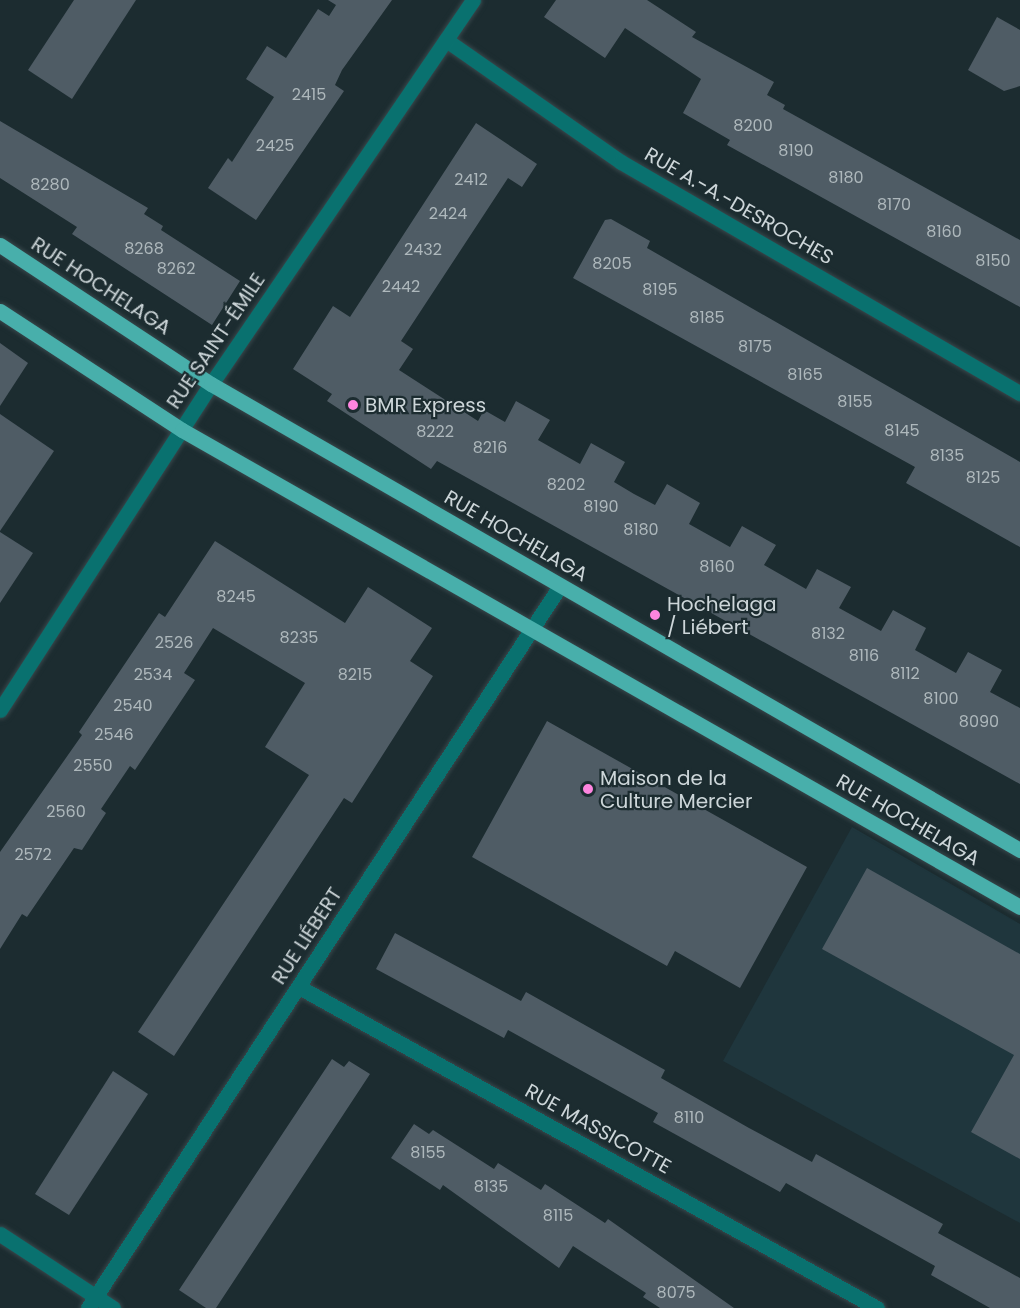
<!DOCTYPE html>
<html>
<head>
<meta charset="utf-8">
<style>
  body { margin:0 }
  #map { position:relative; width:1020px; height:1308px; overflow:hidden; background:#1c2c30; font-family:Poppins,sans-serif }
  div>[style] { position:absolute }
  .built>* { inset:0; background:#1f363d }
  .building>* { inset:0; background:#4f5c65 }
  .roads { filter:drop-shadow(0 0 2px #38474b) drop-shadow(0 0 2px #38474b) }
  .minor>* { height:15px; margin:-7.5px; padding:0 7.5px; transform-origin:7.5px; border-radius:7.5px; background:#09716f }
  .major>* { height:15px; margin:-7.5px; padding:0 7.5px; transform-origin:7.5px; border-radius:7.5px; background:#48afab }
  .dots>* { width:16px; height:16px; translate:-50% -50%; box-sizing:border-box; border:3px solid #1c2c30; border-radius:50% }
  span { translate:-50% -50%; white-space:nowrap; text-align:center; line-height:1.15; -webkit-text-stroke:4.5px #1c2c30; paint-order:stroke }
  .number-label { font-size:16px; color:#aeb8bc }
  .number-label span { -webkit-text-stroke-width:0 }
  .street-label { font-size:20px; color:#cdd6d9 }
  .poi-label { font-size:20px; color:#cdd6d9 }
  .left { translate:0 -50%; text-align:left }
</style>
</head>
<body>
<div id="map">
  <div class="built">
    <div style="clip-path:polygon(852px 827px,1020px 924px,1020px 1223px,723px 1061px)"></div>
  </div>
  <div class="building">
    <div style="clip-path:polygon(74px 0,136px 0,72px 99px,28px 70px)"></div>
    <div style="clip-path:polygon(328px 0,392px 0,342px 70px,335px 85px,344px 91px,256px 220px,208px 188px,228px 158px,232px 162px,274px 97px,246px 79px,267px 46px,286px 58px,318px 9px,329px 16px,336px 5px)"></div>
    <div style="clip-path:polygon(556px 0,647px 0,696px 32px,692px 37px,774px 82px,767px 95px,785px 105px,783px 109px,1020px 240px,1020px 307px,727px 145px,730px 140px,683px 113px,701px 79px,625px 28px,605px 58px,544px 17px)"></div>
    <div style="clip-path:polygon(997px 17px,1020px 30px,1020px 86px,1004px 91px,968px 70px)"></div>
    <div style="clip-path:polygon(0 121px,148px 208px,144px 214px,163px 226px,161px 230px,240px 281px,212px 325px,72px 234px,77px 227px,0 178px)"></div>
    <div style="clip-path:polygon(476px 123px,537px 164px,522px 187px,508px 178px,401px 341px,413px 349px,399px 370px,478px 421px,484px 410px,505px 422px,516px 401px,550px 420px,538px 440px,580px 464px,591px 443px,625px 462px,614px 482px,634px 494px,655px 505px,667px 484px,700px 503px,689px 524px,730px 547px,742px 526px,776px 545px,764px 565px,806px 589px,817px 569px,851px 587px,839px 608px,881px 631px,893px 610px,926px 628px,915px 650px,956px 673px,968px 652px,1002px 670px,990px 692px,1020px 708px,1020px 784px,437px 461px,431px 469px,327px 401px,332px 394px,293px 369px,333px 306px,350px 317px)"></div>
    <div style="clip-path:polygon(611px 219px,650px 241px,647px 248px,1020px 462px,1020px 547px,906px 483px,915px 467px,573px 278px,605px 220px)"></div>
    <div style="clip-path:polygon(0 343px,28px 363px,0 406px)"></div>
    <div style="clip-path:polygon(0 414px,54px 451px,0 531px)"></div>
    <div style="clip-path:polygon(0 532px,33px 553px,0 603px)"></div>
    <div style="clip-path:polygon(215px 541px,345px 623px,368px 587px,432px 628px,410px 661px,433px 676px,352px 803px,344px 798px,174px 1056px,138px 1032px,309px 775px,265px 747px,305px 683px,213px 628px,184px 673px,195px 680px,135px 770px,130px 766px,101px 809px,106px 813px,82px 850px,74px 848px,27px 917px,22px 914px,0 949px,0 852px,82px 735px,79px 732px,159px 613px,165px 617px)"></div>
    <div style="clip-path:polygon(547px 721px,807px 867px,740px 988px,675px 951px,667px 966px,472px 857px)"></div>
    <div style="clip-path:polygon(867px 868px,1020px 954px,1020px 1159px,971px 1132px,1014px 1055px,822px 949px)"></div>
    <div style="clip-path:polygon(395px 933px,521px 1001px,526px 992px,665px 1070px,661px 1078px,749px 1128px,812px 1162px,816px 1154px,943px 1224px,938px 1233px,1020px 1278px,1020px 1308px,990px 1308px,931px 1275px,935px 1266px,786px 1183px,780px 1192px,653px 1122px,658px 1113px,508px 1030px,504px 1038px,376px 969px)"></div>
    <div style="clip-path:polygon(332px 1059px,344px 1067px,349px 1061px,370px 1074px,216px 1308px,206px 1308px,179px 1290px)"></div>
    <div style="clip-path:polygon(113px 1071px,148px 1094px,69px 1215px,35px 1194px)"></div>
    <div style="clip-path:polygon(414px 1124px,429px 1134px,433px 1130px,494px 1169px,498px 1163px,541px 1190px,545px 1184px,605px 1223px,608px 1219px,734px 1308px,660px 1308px,643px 1297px,646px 1293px,573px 1246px,559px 1268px,443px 1185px,440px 1190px,391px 1158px)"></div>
  </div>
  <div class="roads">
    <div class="minor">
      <div style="left:446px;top:40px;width:213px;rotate:34.9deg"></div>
      <div style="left:621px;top:162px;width:461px;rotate:30.1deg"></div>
      <div style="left:0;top:710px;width:388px;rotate:-57.1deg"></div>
      <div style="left:211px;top:384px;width:465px;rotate:-55.7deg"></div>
      <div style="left:299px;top:987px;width:661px;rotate:29.05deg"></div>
      <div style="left:0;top:1234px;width:135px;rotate:33.2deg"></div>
      <div style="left:88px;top:1308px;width:863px;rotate:-56.83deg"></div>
    </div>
    <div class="major">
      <div style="left:0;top:245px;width:253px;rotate:33.4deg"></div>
      <div style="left:211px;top:384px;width:934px;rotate:29.94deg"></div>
      <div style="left:0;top:311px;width:217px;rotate:33.2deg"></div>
      <div style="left:182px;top:430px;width:964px;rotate:29.65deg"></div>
    </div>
  </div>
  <div class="dots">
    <div style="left:353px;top:405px;background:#fe85df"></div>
    <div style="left:655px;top:615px;background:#fe85df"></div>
    <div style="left:588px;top:789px;background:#fe85df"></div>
  </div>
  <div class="number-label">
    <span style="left:309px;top:95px">2415</span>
    <span style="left:753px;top:126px">8200</span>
    <span style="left:275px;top:146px">2425</span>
    <span style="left:796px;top:151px">8190</span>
    <span style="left:846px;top:178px">8180</span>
    <span style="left:471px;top:180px">2412</span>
    <span style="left:50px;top:185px">8280</span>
    <span style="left:894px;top:205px">8170</span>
    <span style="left:448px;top:214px">2424</span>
    <span style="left:944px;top:232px">8160</span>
    <span style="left:144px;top:249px">8268</span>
    <span style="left:423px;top:250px">2432</span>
    <span style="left:993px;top:261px">8150</span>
    <span style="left:612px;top:264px">8205</span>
    <span style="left:176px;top:269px">8262</span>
    <span style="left:401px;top:287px">2442</span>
    <span style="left:660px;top:290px">8195</span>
    <span style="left:707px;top:318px">8185</span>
    <span style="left:755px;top:347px">8175</span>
    <span style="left:805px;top:375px">8165</span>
    <span style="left:855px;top:402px">8155</span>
    <span style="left:902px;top:431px">8145</span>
    <span style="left:435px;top:432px">8222</span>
    <span style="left:490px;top:448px">8216</span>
    <span style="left:947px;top:456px">8135</span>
    <span style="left:983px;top:478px">8125</span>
    <span style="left:566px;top:485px">8202</span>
    <span style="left:601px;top:507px">8190</span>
    <span style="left:641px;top:530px">8180</span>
    <span style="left:717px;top:567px">8160</span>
    <span style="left:236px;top:597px">8245</span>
    <span style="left:828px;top:634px">8132</span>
    <span style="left:299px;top:638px">8235</span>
    <span style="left:174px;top:643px">2526</span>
    <span style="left:864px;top:656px">8116</span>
    <span style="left:905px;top:674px">8112</span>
    <span style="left:153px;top:675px">2534</span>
    <span style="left:355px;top:675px">8215</span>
    <span style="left:941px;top:699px">8100</span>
    <span style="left:133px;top:706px">2540</span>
    <span style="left:979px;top:722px">8090</span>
    <span style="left:114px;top:735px">2546</span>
    <span style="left:93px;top:766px">2550</span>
    <span style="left:66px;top:812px">2560</span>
    <span style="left:33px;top:855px">2572</span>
    <span style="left:689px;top:1118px">8110</span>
    <span style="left:428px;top:1153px">8155</span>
    <span style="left:491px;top:1187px">8135</span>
    <span style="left:558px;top:1216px">8115</span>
    <span style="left:676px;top:1293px">8075</span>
  </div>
  <div class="street-label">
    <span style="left:739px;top:206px;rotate:30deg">RUE A.-A.-DESROCHES</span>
    <span style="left:101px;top:286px;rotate:33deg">RUE HOCHELAGA</span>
    <span style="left:216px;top:341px;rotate:-56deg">RUE SAINT-ÉMILE</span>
    <span style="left:516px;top:536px;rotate:30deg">RUE HOCHELAGA</span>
    <span style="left:908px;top:820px;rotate:30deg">RUE HOCHELAGA</span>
    <span style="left:307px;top:936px;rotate:-57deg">RUE LIÉBERT</span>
    <span style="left:598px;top:1129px;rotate:29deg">RUE MASSICOTTE</span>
  </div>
  <div class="poi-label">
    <span class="left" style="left:365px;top:405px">BMR Express</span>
    <span class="left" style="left:667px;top:616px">Hochelaga<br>/ Liébert</span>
    <span class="left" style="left:600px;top:790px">Maison de la<br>Culture Mercier</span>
  </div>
</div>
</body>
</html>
